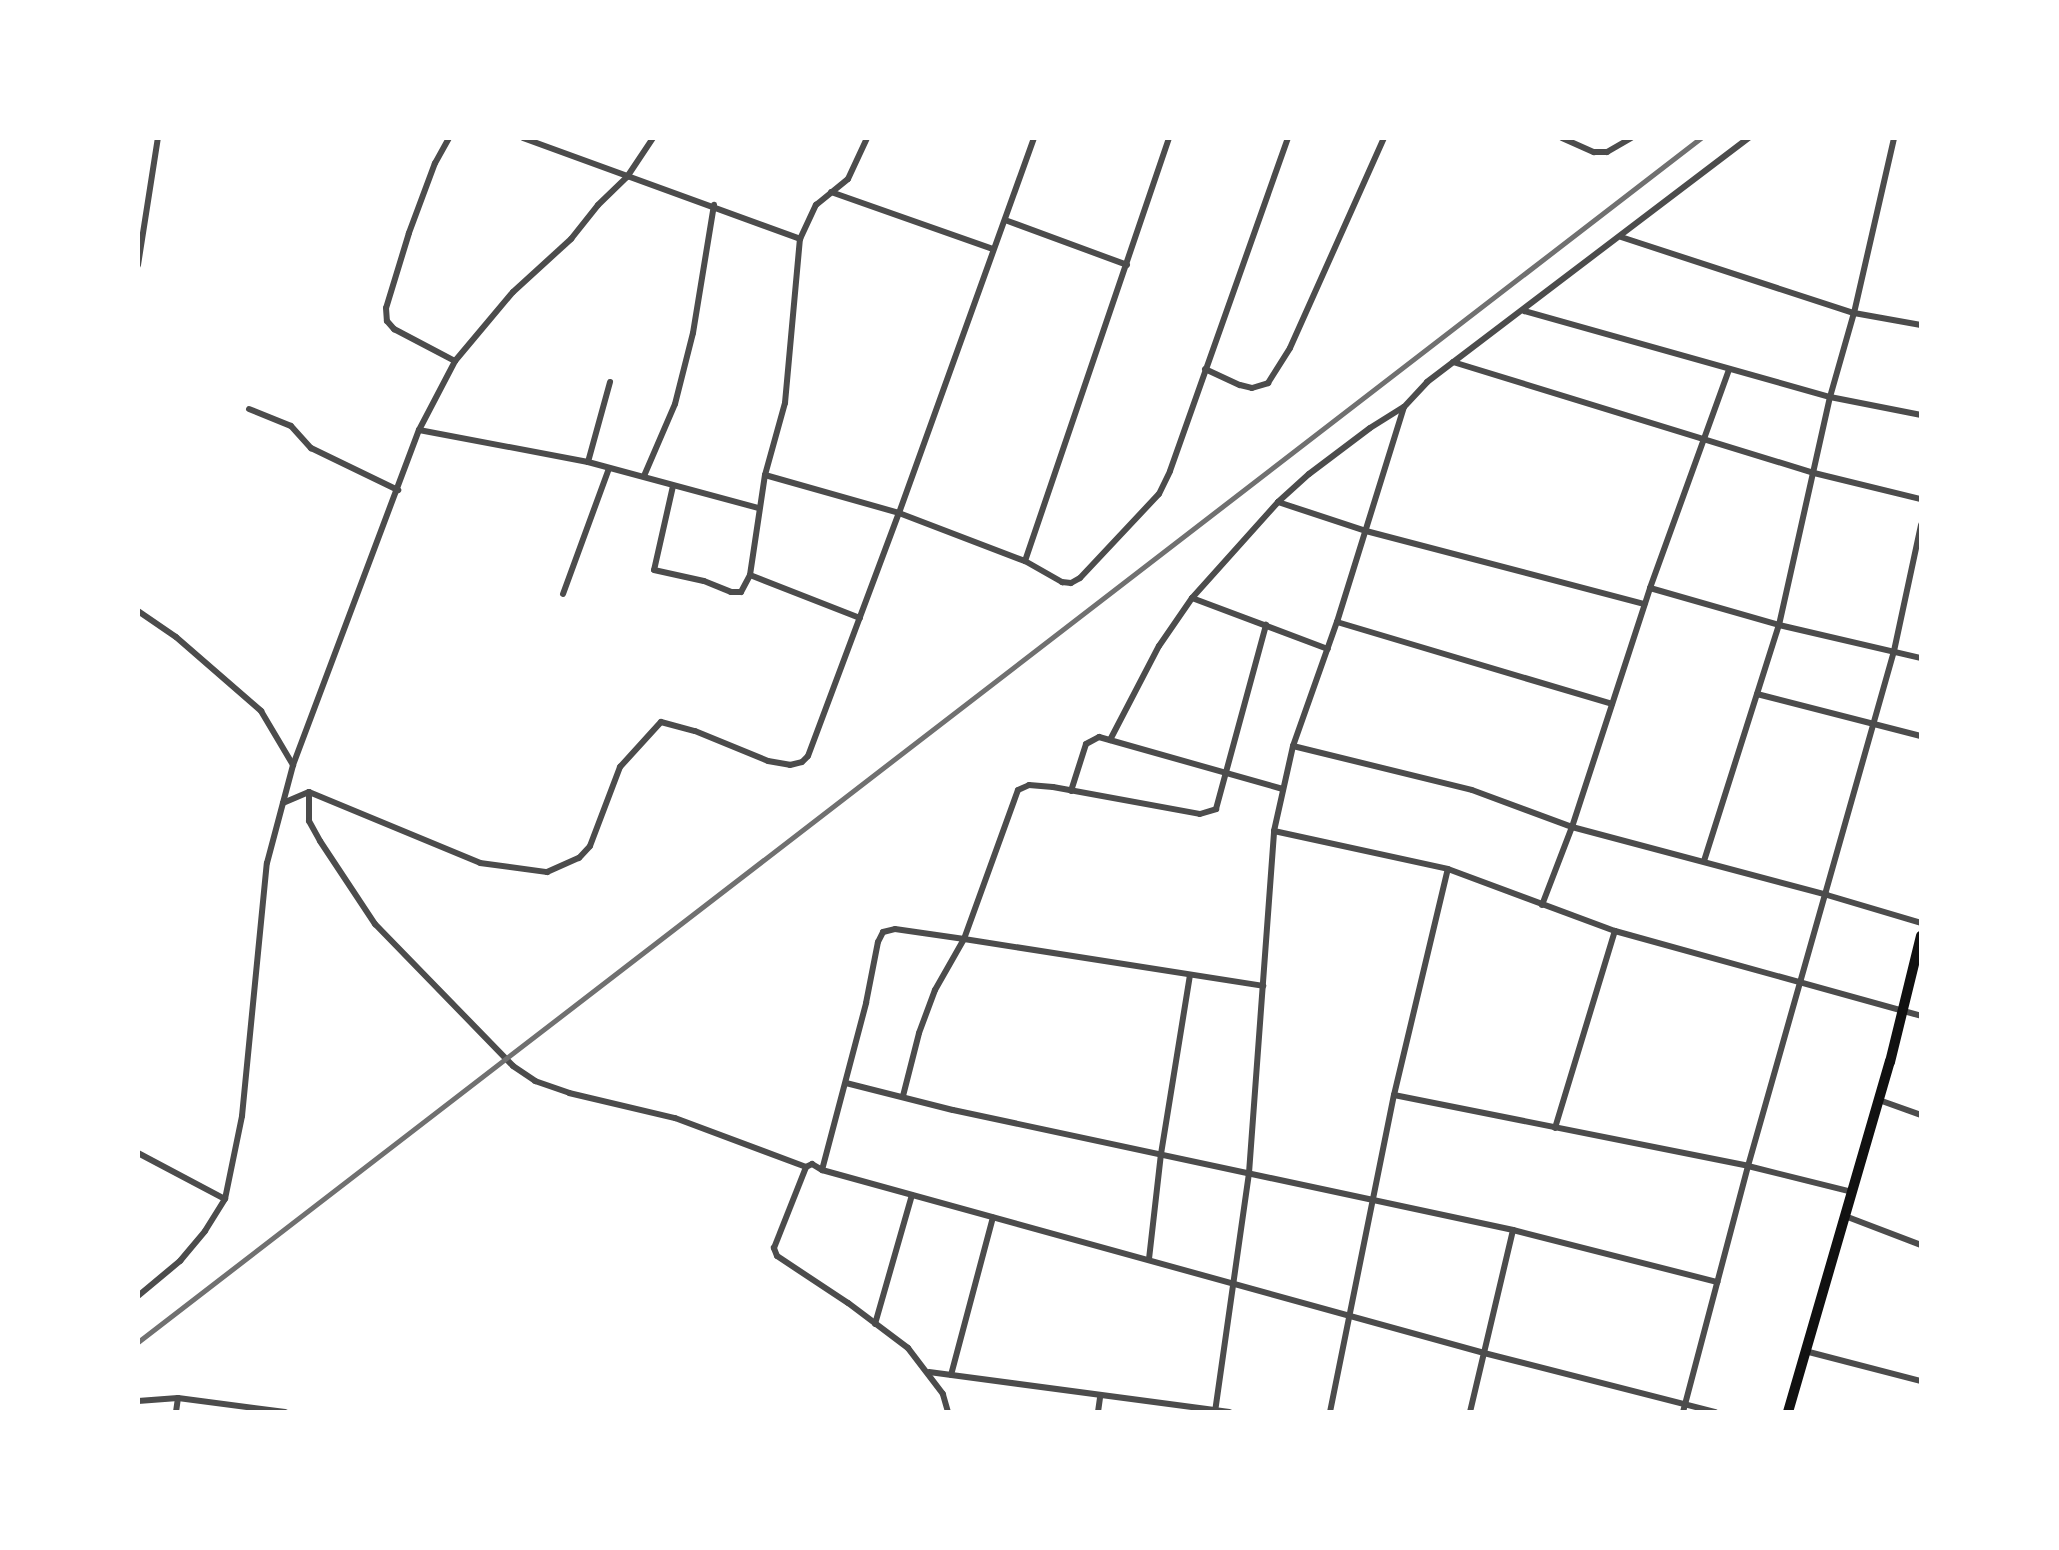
<!DOCTYPE html>
<html>
<head>
<meta charset="utf-8">
<style>
  body { margin:0 }
  #map { position:relative; width:2059px; height:1550px; overflow:hidden; background:#fff; font-family:Rubik,sans-serif }
  div>[style] { position:absolute }
  .minor>* { height:6px; margin:-3px; padding:0 3px; transform-origin:3px; border-radius:3px; background:#4c4c4c }
  .primary>* { height:10px; margin:-5px; padding:0 5px; transform-origin:5px; border-radius:5px; background:#111 }
  .rail>* { height:4.5px; margin:-2.25px; padding:0 2.25px; transform-origin:2.25px; border-radius:2.25px; background:#707070 }
  span { translate:-50% -50%; white-space:nowrap; text-align:center; line-height:1.15; -webkit-text-stroke:5px #fff; paint-order:stroke }
  .frame { position:absolute; inset:0; border:140px solid #fff; pointer-events:none }
</style>
</head>
<body>
<div id="map">
  <div class="minor">
    <div style="left:449px;top:138px;width:29px;rotate:119deg"></div>
    <div style="left:435px;top:163px;width:75px;rotate:110.4deg"></div>
    <div style="left:409px;top:233px;width:78px;rotate:107deg"></div>
    <div style="left:386px;top:308px;width:13px;rotate:86deg"></div>
    <div style="left:387px;top:321px;width:11px;rotate:49deg"></div>
    <div style="left:394px;top:329px;width:69px;rotate:27.7deg"></div>
    <div style="left:523px;top:138px;width:295px;rotate:20deg"></div>
    <div style="left:1562px;top:138px;width:35px;rotate:24deg"></div>
    <div style="left:1594px;top:152px;width:13px"></div>
    <div style="left:1607px;top:152px;width:28px;rotate:-30deg"></div>
    <div style="left:831px;top:192px;width:172px;rotate:19.4deg"></div>
    <div style="left:1005px;top:220px;width:130px;rotate:20.2deg"></div>
    <div style="left:1621px;top:237px;width:245px;rotate:18.1deg"></div>
    <div style="left:1854px;top:313px;width:68px;rotate:10.2deg"></div>
    <div style="left:138px;top:265px;width:129px;rotate:-81.1deg"></div>
    <div style="left:1524px;top:311px;width:318px;rotate:15.7deg"></div>
    <div style="left:1830px;top:397px;width:93px;rotate:11.2deg"></div>
    <div style="left:1453px;top:362px;width:378px;rotate:17.1deg"></div>
    <div style="left:1814px;top:473px;width:110px;rotate:13.7deg"></div>
    <div style="left:1205px;top:369px;width:38px;rotate:25deg"></div>
    <div style="left:1240px;top:385px;width:12px;rotate:14deg"></div>
    <div style="left:1252px;top:388px;width:17px;rotate:-17deg"></div>
    <div style="left:1268px;top:383px;width:41px;rotate:-57.8deg"></div>
    <div style="left:1290px;top:348px;width:230px;rotate:-65.9deg"></div>
    <div style="left:249px;top:409px;width:45px;rotate:22deg"></div>
    <div style="left:291px;top:426px;width:30px;rotate:48deg"></div>
    <div style="left:311px;top:448px;width:97px;rotate:25.8deg"></div>
    <div style="left:419px;top:430px;width:172px;rotate:10.7deg"></div>
    <div style="left:588px;top:462px;width:176px;rotate:15.1deg"></div>
    <div style="left:588px;top:462px;width:83px;rotate:-74.6deg"></div>
    <div style="left:765px;top:475px;width:139px;rotate:15.8deg"></div>
    <div style="left:899px;top:513px;width:135px;rotate:20.9deg"></div>
    <div style="left:1025px;top:561px;width:43px;rotate:29.6deg"></div>
    <div style="left:1062px;top:582px;width:9px;rotate:6deg"></div>
    <div style="left:1071px;top:583px;width:10px;rotate:-29deg"></div>
    <div style="left:1080px;top:578px;width:115px;rotate:-46.8deg"></div>
    <div style="left:1159px;top:494px;width:25px;rotate:-64deg"></div>
    <div style="left:1170px;top:471px;width:353px;rotate:-70.5deg"></div>
    <div style="left:644px;top:476px;width:78px;rotate:-66.7deg"></div>
    <div style="left:675px;top:404px;width:73px;rotate:-75.8deg"></div>
    <div style="left:693px;top:333px;width:130px;rotate:-80.7deg"></div>
    <div style="left:673px;top:486px;width:86px;rotate:102.7deg"></div>
    <div style="left:654px;top:570px;width:51px;rotate:12.4deg"></div>
    <div style="left:704px;top:581px;width:29px;rotate:22deg"></div>
    <div style="left:731px;top:592px;width:10px"></div>
    <div style="left:741px;top:592px;width:19px;rotate:-62deg"></div>
    <div style="left:750px;top:575px;width:101px;rotate:-81.5deg"></div>
    <div style="left:765px;top:475px;width:75px;rotate:-74.5deg"></div>
    <div style="left:785px;top:403px;width:165px;rotate:-84.8deg"></div>
    <div style="left:800px;top:239px;width:38px;rotate:-65deg"></div>
    <div style="left:816px;top:205px;width:41px;rotate:-39.1deg"></div>
    <div style="left:848px;top:179px;width:45px;rotate:-65.1deg"></div>
    <div style="left:1278px;top:502px;width:93px;rotate:18.2deg"></div>
    <div style="left:1366px;top:531px;width:288px;rotate:14.7deg"></div>
    <div style="left:1025px;top:561px;width:447px;rotate:-71.2deg"></div>
    <div style="left:750px;top:575px;width:118px;rotate:21.4deg"></div>
    <div style="left:1650px;top:588px;width:134px;rotate:16deg"></div>
    <div style="left:1779px;top:625px;width:146px;rotate:13.1deg"></div>
    <div style="left:563px;top:594px;width:134px;rotate:-69.9deg"></div>
    <div style="left:1192px;top:598px;width:145px;rotate:20.6deg"></div>
    <div style="left:138px;top:611px;width:46px;rotate:34.4deg"></div>
    <div style="left:176px;top:637px;width:113px;rotate:41deg"></div>
    <div style="left:261px;top:711px;width:63px;rotate:59.3deg"></div>
    <div style="left:1337px;top:622px;width:287px;rotate:16.6deg"></div>
    <div style="left:1757px;top:694px;width:169px;rotate:14.4deg"></div>
    <div style="left:1110px;top:740px;width:106px;rotate:-62.5deg"></div>
    <div style="left:1159px;top:646px;width:58px;rotate:-55.5deg"></div>
    <div style="left:1192px;top:598px;width:129px;rotate:-48.1deg"></div>
    <div style="left:1278px;top:502px;width:42px;rotate:-42.1deg"></div>
    <div style="left:1309px;top:474px;width:76px;rotate:-37deg"></div>
    <div style="left:1370px;top:428px;width:40px;rotate:-32deg"></div>
    <div style="left:1293px;top:746px;width:184px;rotate:13.8deg"></div>
    <div style="left:1472px;top:790px;width:107px;rotate:20.3deg"></div>
    <div style="left:1572px;top:827px;width:264px;rotate:14.9deg"></div>
    <div style="left:1827px;top:895px;width:98px;rotate:16.6deg"></div>
    <div style="left:1071px;top:791px;width:49px;rotate:-72.3deg"></div>
    <div style="left:1086px;top:744px;width:15px;rotate:-28deg"></div>
    <div style="left:1099px;top:737px;width:191px;rotate:15.8deg"></div>
    <div style="left:309px;top:792px;width:29px;rotate:90deg"></div>
    <div style="left:309px;top:821px;width:23px;rotate:61deg"></div>
    <div style="left:320px;top:841px;width:100px;rotate:56.5deg"></div>
    <div style="left:375px;top:924px;width:198px;rotate:45.8deg"></div>
    <div style="left:513px;top:1066px;width:27px;rotate:34deg"></div>
    <div style="left:535px;top:1081px;width:36px;rotate:19deg"></div>
    <div style="left:569px;top:1093px;width:109px;rotate:13.3deg"></div>
    <div style="left:675px;top:1118px;width:140px;rotate:20.5deg"></div>
    <div style="left:283px;top:803px;width:28px;rotate:-23deg"></div>
    <div style="left:309px;top:792px;width:185px;rotate:22.5deg"></div>
    <div style="left:480px;top:863px;width:68px;rotate:7.7deg"></div>
    <div style="left:547px;top:872px;width:35px;rotate:-24deg"></div>
    <div style="left:579px;top:858px;width:16px;rotate:-47deg"></div>
    <div style="left:590px;top:846px;width:85px;rotate:-69.2deg"></div>
    <div style="left:620px;top:767px;width:61px;rotate:-47.7deg"></div>
    <div style="left:661px;top:722px;width:35px;rotate:15deg"></div>
    <div style="left:695px;top:731px;width:79px;rotate:22.3deg"></div>
    <div style="left:768px;top:761px;width:22px;rotate:10deg"></div>
    <div style="left:790px;top:765px;width:12px;rotate:-14deg"></div>
    <div style="left:802px;top:762px;width:8px;rotate:-45deg"></div>
    <div style="left:808px;top:756px;width:259px;rotate:-69.5deg"></div>
    <div style="left:899px;top:513px;width:399px;rotate:-70.2deg"></div>
    <div style="left:1274px;top:831px;width:178px;rotate:12.3deg"></div>
    <div style="left:1448px;top:869px;width:178px;rotate:20.4deg"></div>
    <div style="left:1615px;top:931px;width:318px;rotate:15.5deg"></div>
    <div style="left:1704px;top:861px;width:248px;rotate:-72.4deg"></div>
    <div style="left:1779px;top:625px;width:234px;rotate:-77.4deg"></div>
    <div style="left:1830px;top:397px;width:87px;rotate:-74.1deg"></div>
    <div style="left:1854px;top:313px;width:180px;rotate:-77.1deg"></div>
    <div style="left:1542px;top:905px;width:84px;rotate:-69deg"></div>
    <div style="left:1572px;top:827px;width:251px;rotate:-71.9deg"></div>
    <div style="left:1650px;top:588px;width:232px;rotate:-70.1deg"></div>
    <div style="left:846px;top:1083px;width:110px;rotate:14.2deg"></div>
    <div style="left:953px;top:1110px;width:573px;rotate:12.09deg"></div>
    <div style="left:1513px;top:1230px;width:211px;rotate:14.3deg"></div>
    <div style="left:1394px;top:1095px;width:361px;rotate:11.3deg"></div>
    <div style="left:1748px;top:1166px;width:107px;rotate:14deg"></div>
    <div style="left:903px;top:1096px;width:65px;rotate:-75.7deg"></div>
    <div style="left:919px;top:1033px;width:46px;rotate:-69.6deg"></div>
    <div style="left:935px;top:990px;width:59px;rotate:-60.4deg"></div>
    <div style="left:964px;top:939px;width:158px;rotate:-70.1deg"></div>
    <div style="left:1018px;top:790px;width:12px;rotate:-24deg"></div>
    <div style="left:1029px;top:785px;width:24px;rotate:5deg"></div>
    <div style="left:1053px;top:787px;width:149px;rotate:10.4deg"></div>
    <div style="left:1200px;top:814px;width:17px;rotate:-17deg"></div>
    <div style="left:1216px;top:809px;width:191px;rotate:-74.8deg"></div>
    <div style="left:1879px;top:1100px;width:45px;rotate:19.7deg"></div>
    <div style="left:1555px;top:1128px;width:206px;rotate:-73.1deg"></div>
    <div style="left:138px;top:1153px;width:98px;rotate:27.9deg"></div>
    <div style="left:822px;top:1170px;width:173px;rotate:-75.2deg"></div>
    <div style="left:866px;top:1003px;width:62px;rotate:-78.9deg"></div>
    <div style="left:878px;top:942px;width:11px;rotate:-63deg"></div>
    <div style="left:883px;top:932px;width:12px;rotate:-14deg"></div>
    <div style="left:895px;top:929px;width:70px;rotate:8.2deg"></div>
    <div style="left:964px;top:939px;width:303px;rotate:8.9deg"></div>
    <div style="left:1845px;top:1216px;width:81px;rotate:20.9deg"></div>
    <div style="left:1149px;top:1259px;width:106px;rotate:-83.5deg"></div>
    <div style="left:1161px;top:1154px;width:181px;rotate:-80.8deg"></div>
    <div style="left:138px;top:1296px;width:55px;rotate:-39.8deg"></div>
    <div style="left:180px;top:1261px;width:39px;rotate:-50deg"></div>
    <div style="left:205px;top:1231px;width:38px;rotate:-58deg"></div>
    <div style="left:225px;top:1199px;width:85px;rotate:-78.4deg"></div>
    <div style="left:242px;top:1116px;width:254px;rotate:-84.4deg"></div>
    <div style="left:267px;top:863px;width:101px;rotate:-75.1deg"></div>
    <div style="left:293px;top:765px;width:358px;rotate:-69.4deg"></div>
    <div style="left:419px;top:430px;width:78px;rotate:-62.4deg"></div>
    <div style="left:455px;top:361px;width:90px;rotate:-50deg"></div>
    <div style="left:513px;top:292px;width:79px;rotate:-42.4deg"></div>
    <div style="left:571px;top:239px;width:43px;rotate:-51.5deg"></div>
    <div style="left:598px;top:205px;width:40px;rotate:-44deg"></div>
    <div style="left:627px;top:177px;width:47px;rotate:-56.3deg"></div>
    <div style="left:875px;top:1324px;width:134px;rotate:-74deg"></div>
    <div style="left:1805px;top:1351px;width:120px;rotate:14.5deg"></div>
    <div style="left:929px;top:1372px;width:303px;rotate:7.6deg"></div>
    <div style="left:951px;top:1375px;width:163px;rotate:-75.1deg"></div>
    <div style="left:138px;top:1401px;width:40px;rotate:-4.3deg"></div>
    <div style="left:178px;top:1398px;width:108px;rotate:7.5deg"></div>
    <div style="left:176px;top:1412px;width:14px;rotate:-82deg"></div>
    <div style="left:948px;top:1412px;width:19px;rotate:-106deg"></div>
    <div style="left:943px;top:1394px;width:58px;rotate:-127.3deg"></div>
    <div style="left:908px;top:1348px;width:75px;rotate:-143.1deg"></div>
    <div style="left:848px;top:1303px;width:85px;rotate:-146.5deg"></div>
    <div style="left:777px;top:1256px;width:9px;rotate:-111deg"></div>
    <div style="left:774px;top:1248px;width:87px;rotate:-68.4deg"></div>
    <div style="left:806px;top:1167px;width:7px;rotate:-27deg"></div>
    <div style="left:812px;top:1164px;width:12px;rotate:31deg"></div>
    <div style="left:822px;top:1170px;width:687px;rotate:15.45deg"></div>
    <div style="left:1484px;top:1353px;width:239px;rotate:14.3deg"></div>
    <div style="left:1098px;top:1412px;width:15px;rotate:-82deg"></div>
    <div style="left:1215px;top:1412px;width:241px;rotate:-81.9deg"></div>
    <div style="left:1249px;top:1173px;width:343px;rotate:-85.8deg"></div>
    <div style="left:1274px;top:831px;width:87px;rotate:-77.4deg"></div>
    <div style="left:1293px;top:746px;width:132px;rotate:-70.5deg"></div>
    <div style="left:1337px;top:622px;width:225px;rotate:-72.7deg"></div>
    <div style="left:1404px;top:407px;width:34px;rotate:-47deg"></div>
    <div style="left:1427px;top:382px;width:404px;rotate:-37.2deg"></div>
    <div style="left:1330px;top:1412px;width:323px;rotate:-78.6deg"></div>
    <div style="left:1394px;top:1095px;width:232px;rotate:-76.6deg"></div>
    <div style="left:1470px;top:1412px;width:187px;rotate:-76.7deg"></div>
    <div style="left:1683px;top:1412px;width:254px;rotate:-75.2deg"></div>
    <div style="left:1748px;top:1166px;width:535px;rotate:-74.17deg"></div>
    <div style="left:1894px;top:651px;width:129px;rotate:-77.9deg"></div>
  </div>
  <div class="primary">
    <div style="left:1788px;top:1412px;width:365px;rotate:-73.8deg"></div>
    <div style="left:1890px;top:1062px;width:130px;rotate:-76.2deg"></div>
  </div>
  <div class="rail">
    <div style="left:138px;top:1342px;width:1973px;rotate:-37.61deg"></div>
  </div>
  <div class="frame"></div>
</div>
</body>
</html>
